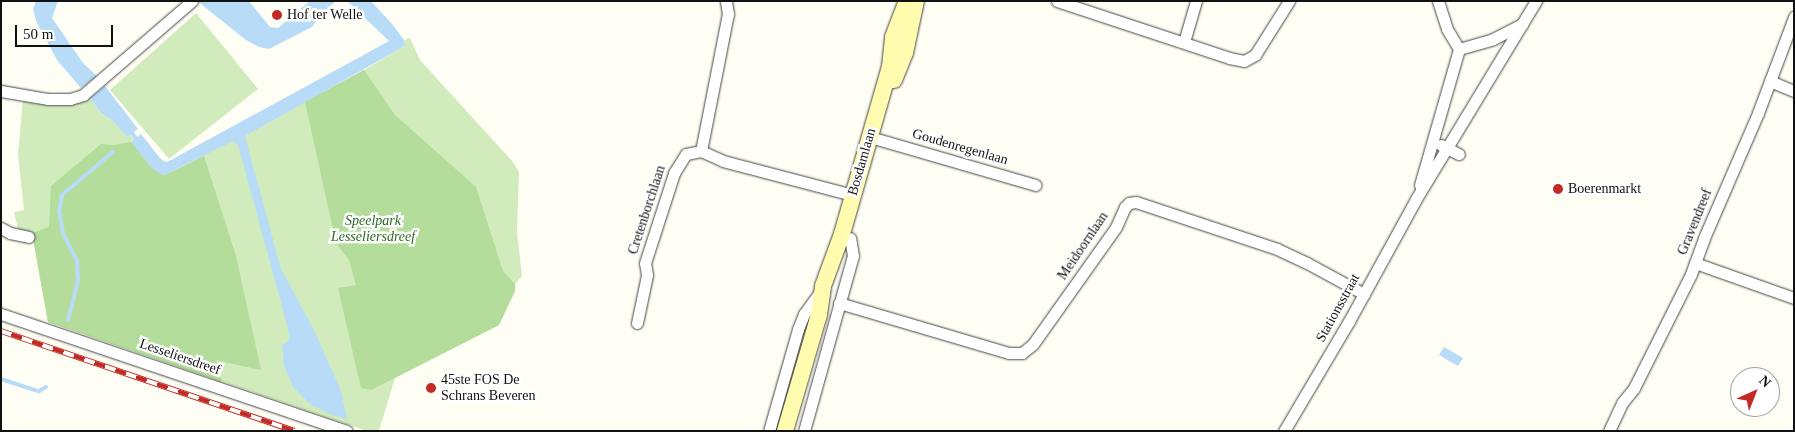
<!DOCTYPE html>
<html>
<head>
<meta charset="utf-8">
<style>
  body { margin:0 }
  #map { position:relative; width:1795px; height:432px; overflow:hidden; background:#fffef4; font-family:Georgia,serif }
  div>[style] { position:absolute }
  .green>* { inset:0; background:#d1ebbc }
  .forest>* { inset:0; background:#b4dc9b }
  .water>* { inset:0; background:#b8dbf7 }
  .stream>* { height:4px; margin:-2px; padding:0 2px; transform-origin:2px; border-radius:2px; background:#b8dbf7 }
  .roads { filter:drop-shadow(0 0 1px #444) drop-shadow(0 0 1px #444) }
  .street>* { height:11px; margin:-5.5px; padding:0 5.5px; transform-origin:5.5px; border-radius:5.5px; background:#fff }
  .secondary>* { height:16px; margin:-8px; padding:0 8px; transform-origin:8px; border-radius:8px; background:#fffcaf }
  .rail>* { height:5.5px; margin-top:-2.75px; transform-origin:0; background:repeating-linear-gradient(90deg,#fff 0 11px,#c32a26 0 22px); box-sizing:border-box; border-block:1px solid #c32a26 }
  .dots>* { width:14px; height:14px; translate:-50% -50%; box-sizing:border-box; border:2px solid #fff; border-radius:50% }
  span { translate:-50% -50%; white-space:nowrap; text-align:center; line-height:1.15; -webkit-text-stroke:5px #fff; paint-order:stroke }
  .poi-label { font-size:14px; color:#111 }
  .left { translate:0 -50%; text-align:left }
  .street-label { font-size:14px; color:#111 }
  .park-label { font-size:14px; color:#296a1f; font-style:italic }
  .frame { position:absolute; inset:0; border:2px solid #111; pointer-events:none }
  .north { position:absolute; left:1730px; top:367px; width:50px; height:50px; box-sizing:border-box; background:#fff; border:1px solid #a0a0a0; border-radius:50%; rotate:44deg; font-size:14px; font-weight:700; line-height:20px; text-align:center; color:#111 }
  .north::after { content:''; display:block; margin:auto; width:18px; height:22px; background:#c32a26; clip-path:polygon(50% 0,100% 100%,50% 72%,0 100%) }
  .scale { position:absolute; left:15px; top:25px; width:98px; height:22px; box-sizing:border-box; border:2px solid #111; border-top:0; padding-left:6px; font-size:15px; line-height:18px; white-space:nowrap; color:#111; -webkit-text-stroke:4px #fff; paint-order:stroke }
</style>
</head>
<body>
<div id="map">
  <div class="green">
    <div style="clip-path:polygon(196px 13px,258px 89px,169px 159px,110px 90px)"></div>
    <div style="clip-path:polygon(410px 38px,420px 60px,512px 161px,519px 172px,517px 232px,522px 276px,515px 284px,515px 291px,499px 325px,395px 378px,379px 431px,367px 431px,48px 322px,32px 233px,18px 229px,14px 212px,24px 210px,18px 154px,23px 99px,90px 98px,101px 113px,112px 120px,127px 137px,130px 135px,134px 139px,131px 141px,176px 170px,364px 70px,405px 46px,404px 40px)"></div>
  </div>
  <div class="forest">
    <div style="clip-path:polygon(364px 70px,395px 115px,476px 187px,503px 271px,515px 284px,515px 291px,499px 325px,371px 390px,361px 388px,338px 288px,356px 285px,349px 260px,336px 243px,305px 102px)"></div>
    <div style="clip-path:polygon(131px 142px,152px 168px,165px 175px,204px 156px,236px 256px,261px 370px,216px 360px,222px 382px,48px 322px,32px 233px,49px 227px,51px 186px,101px 144px,113px 145px)"></div>
  </div>
  <div class="water">
    <div style="clip-path:polygon(36px 1px,58px 1px,52px 18px,83px 63px,97px 76px,81px 88px,57px 60px,37px 23px,33px 9px)"></div>
    <div style="clip-path:polygon(197px 1px,249px 1px,270px 27px,278px 28px,310px 1px,336px 1px,321px 14px,312px 27px,269px 49px,259px 47px,246px 40px)"></div>
    <div style="clip-path:polygon(347px 1px,371px 1px,393px 25px,404px 40px,405px 46px,245px 136px,281px 269px,314px 330px,341px 391px,347px 419px,332px 415px,310px 404px,293px 387px,284px 366px,282px 345px,288px 342px,290px 336px,238px 145px,233px 141px,165px 175px,160px 174px,152px 168px,131px 142px,134px 139px,131px 135px,127px 137px,112px 120px,101px 113px,90px 98px,105px 86px,138px 129px,134px 132px,137px 137px,141px 134px,160px 158px,165px 162px,169px 161px,389px 41px)"></div>
    <div style="clip-path:polygon(1444px 347px,1463px 358px,1458px 366px,1439px 355px)"></div>
  </div>
  <div class="stream">
    <div style="left:68px;top:320px;width:40px;rotate:-75.6deg"></div>
    <div style="left:78px;top:281px;width:20px;rotate:-93deg"></div>
    <div style="left:77px;top:261px;width:31px;rotate:-117deg"></div>
    <div style="left:63px;top:233px;width:22px;rotate:-100deg"></div>
    <div style="left:59px;top:211px;width:16px;rotate:-79deg"></div>
    <div style="left:62px;top:195px;width:67px;rotate:-40.1deg"></div>
    <div style="left:1px;top:379px;width:40px;rotate:18deg"></div>
    <div style="left:39px;top:391px;width:8px;rotate:-30deg"></div>
  </div>
  <div class="roads">
    <div class="street">
      <div style="left:1057px;top:1px;width:181px;rotate:18.3deg"></div>
      <div style="left:1229px;top:58px;width:15px;rotate:11deg"></div>
      <div style="left:1244px;top:61px;width:13px;rotate:-29deg"></div>
      <div style="left:1255px;top:55px;width:64px;rotate:-57.8deg"></div>
      <div style="left:1438px;top:1px;width:29px;rotate:72deg"></div>
      <div style="left:1447px;top:29px;width:23px;rotate:59deg"></div>
      <div style="left:1184px;top:42px;width:43px;rotate:-73.7deg"></div>
      <div style="left:1770px;top:81px;width:26px;rotate:23deg"></div>
      <div style="left:1px;top:91px;width:48px;rotate:9.7deg"></div>
      <div style="left:48px;top:99px;width:22px"></div>
      <div style="left:70px;top:99px;width:14px;rotate:-17deg"></div>
      <div style="left:83px;top:95px;width:144px;rotate:-40.8deg"></div>
      <div style="left:877px;top:139px;width:165px;rotate:16.2deg"></div>
      <div style="left:1441px;top:145px;width:20px;rotate:27deg"></div>
      <div style="left:701px;top:151px;width:140px;rotate:-78.9deg"></div>
      <div style="left:728px;top:14px;width:13px;rotate:-99deg"></div>
      <div style="left:1420px;top:185px;width:141px;rotate:-74deg"></div>
      <div style="left:1459px;top:49px;width:35px;rotate:-16deg"></div>
      <div style="left:1493px;top:39px;width:33px;rotate:-27deg"></div>
      <div style="left:1px;top:228px;width:10px;rotate:29deg"></div>
      <div style="left:10px;top:233px;width:19px;rotate:12deg"></div>
      <div style="left:1695px;top:263px;width:105px;rotate:19.5deg"></div>
      <div style="left:839px;top:303px;width:177px;rotate:16.4deg"></div>
      <div style="left:1009px;top:353px;width:13px"></div>
      <div style="left:1022px;top:353px;width:14px;rotate:-39deg"></div>
      <div style="left:1033px;top:344px;width:143px;rotate:-54.6deg"></div>
      <div style="left:1116px;top:227px;width:22px;rotate:-66deg"></div>
      <div style="left:1125px;top:207px;width:6px;rotate:-45deg"></div>
      <div style="left:1129px;top:203px;width:7px;rotate:-8deg"></div>
      <div style="left:1136px;top:202px;width:149px;rotate:18.4deg"></div>
      <div style="left:1277px;top:249px;width:33px;rotate:25deg"></div>
      <div style="left:1307px;top:263px;width:65px;rotate:28.5deg"></div>
      <div style="left:1px;top:314px;width:365px;rotate:18.7deg"></div>
      <div style="left:637px;top:323px;width:49px;rotate:-78.2deg"></div>
      <div style="left:647px;top:275px;width:12px;rotate:-99deg"></div>
      <div style="left:645px;top:263px;width:95px;rotate:-72.1deg"></div>
      <div style="left:674px;top:173px;width:22px;rotate:-58deg"></div>
      <div style="left:686px;top:154px;width:15px;rotate:-11deg"></div>
      <div style="left:701px;top:151px;width:24px;rotate:24deg"></div>
      <div style="left:723px;top:161px;width:134px;rotate:14.7deg"></div>
      <div style="left:769px;top:431px;width:106px;rotate:-74.1deg"></div>
      <div style="left:798px;top:329px;width:16px;rotate:-68deg"></div>
      <div style="left:804px;top:314px;width:27px;rotate:-54deg"></div>
      <div style="left:804px;top:431px;width:182px;rotate:-74.4deg"></div>
      <div style="left:853px;top:256px;width:18px;rotate:-99deg"></div>
      <div style="left:1284px;top:431px;width:128px;rotate:-59.4deg"></div>
      <div style="left:1349px;top:321px;width:139px;rotate:-61.2deg"></div>
      <div style="left:1416px;top:199px;width:232px;rotate:-58.8deg"></div>
      <div style="left:1609px;top:431px;width:31px;rotate:-65deg"></div>
      <div style="left:1622px;top:403px;width:19px;rotate:-51deg"></div>
      <div style="left:1634px;top:388px;width:127px;rotate:-63.4deg"></div>
      <div style="left:1691px;top:274px;width:38px;rotate:-70deg"></div>
      <div style="left:1704px;top:238px;width:136px;rotate:-66.6deg"></div>
      <div style="left:1758px;top:113px;width:103px;rotate:-69.4deg"></div>
    </div>
    <div class="secondary">
      <div style="left:894px;top:80px;width:29px;rotate:-68deg"></div>
      <div style="left:905px;top:53px;width:53px;rotate:-78.1deg"></div>
      <div style="left:785px;top:431px;width:121px;rotate:-73.7deg"></div>
      <div style="left:819px;top:315px;width:29px;rotate:-82deg"></div>
      <div style="left:823px;top:286px;width:55px;rotate:-69.9deg"></div>
      <div style="left:842px;top:234px;width:174px;rotate:-74deg"></div>
      <div style="left:890px;top:67px;width:30px;rotate:-84deg"></div>
      <div style="left:893px;top:37px;width:39px;rotate:-69deg"></div>
    </div>
  </div>
  <div class="rail">
    <div style="left:1px;top:331px;width:310px;rotate:18.8deg"></div>
  </div>
  <div class="dots">
    <div style="left:277px;top:15px;background:#c32a26"></div>
    <div style="left:1558px;top:189px;background:#c32a26"></div>
    <div style="left:431px;top:388px;background:#c32a26"></div>
  </div>
  <div class="poi-label">
    <span class="left" style="left:287px;top:15px">Hof ter Welle</span>
    <span class="left" style="left:1568px;top:189px">Boerenmarkt</span>
    <span class="left" style="left:441px;top:388px">45ste FOS De<br>Schrans Beveren</span>
  </div>
  <div class="street-label">
    <span style="left:960px;top:147px;rotate:16deg">Goudenregenlaan</span>
    <span style="left:862px;top:162px;rotate:-74deg">Bosdamlaan</span>
    <span style="left:647px;top:210px;rotate:-72deg">Cretenborchlaan</span>
    <span style="left:1695px;top:222px;rotate:-68deg">Gravendreef</span>
    <span style="left:1083px;top:246px;rotate:-56deg">Meidoornlaan</span>
    <span style="left:1338px;top:308px;rotate:-61deg">Stationsstraat</span>
    <span style="left:180px;top:357px;rotate:19deg">Lesseliersdreef</span>
  </div>
  <div class="park-label">
    <span style="left:373px;top:229px">Speelpark<br>Lesseliersdreef</span>
  </div>
  <div class="frame"></div>
  <div class="north">N</div>
  <div class="scale">50 m</div>
</div>
</body>
</html>
